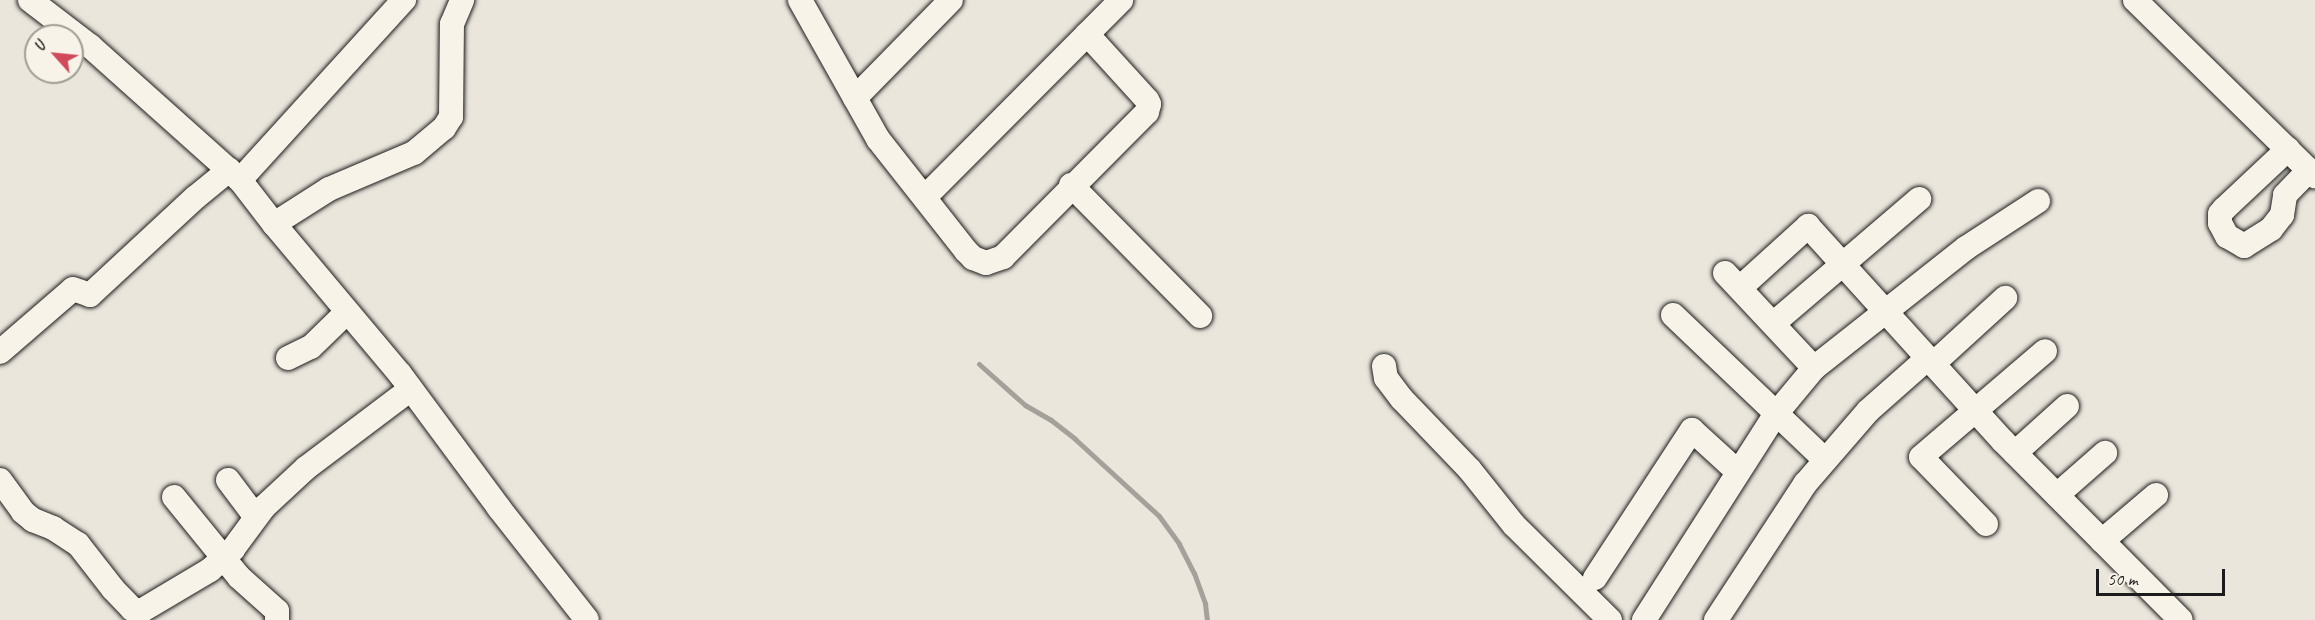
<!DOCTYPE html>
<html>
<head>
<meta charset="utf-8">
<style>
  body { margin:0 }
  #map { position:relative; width:2315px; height:620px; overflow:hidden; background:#eae6dc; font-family:Caveat,sans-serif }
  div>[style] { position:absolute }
  .stream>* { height:5px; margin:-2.5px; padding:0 2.5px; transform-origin:2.5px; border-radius:2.5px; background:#a3a19a }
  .roads { filter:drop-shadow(0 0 2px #1c1c1c) drop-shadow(0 0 2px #1c1c1c) }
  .minor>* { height:24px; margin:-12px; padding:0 12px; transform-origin:12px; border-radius:12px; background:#f7f3e8 }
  span { translate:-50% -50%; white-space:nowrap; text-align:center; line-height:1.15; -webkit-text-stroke:6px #f7f3e8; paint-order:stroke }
  .north { position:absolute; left:24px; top:24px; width:60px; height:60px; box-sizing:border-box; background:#f7f3e8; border:2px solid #9f9d96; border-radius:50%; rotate:297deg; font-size:16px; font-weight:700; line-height:24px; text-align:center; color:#1c1c1c }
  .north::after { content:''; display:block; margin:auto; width:21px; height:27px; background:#d1495b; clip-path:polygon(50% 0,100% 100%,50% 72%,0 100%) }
  .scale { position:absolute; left:2096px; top:569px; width:129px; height:27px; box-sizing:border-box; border:3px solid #1c1c1c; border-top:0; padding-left:8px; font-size:18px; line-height:21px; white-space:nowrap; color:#1c1c1c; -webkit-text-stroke:4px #f7f3e8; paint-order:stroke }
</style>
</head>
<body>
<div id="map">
  <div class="stream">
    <div style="left:979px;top:364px;width:62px;rotate:41.7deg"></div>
    <div style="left:1025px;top:405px;width:30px;rotate:30deg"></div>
    <div style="left:1051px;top:420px;width:31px;rotate:38deg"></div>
    <div style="left:1075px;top:439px;width:114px;rotate:42.5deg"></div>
    <div style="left:1159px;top:516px;width:34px;rotate:54deg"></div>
    <div style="left:1179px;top:544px;width:33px;rotate:63deg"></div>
    <div style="left:1194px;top:573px;width:33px;rotate:70deg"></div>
    <div style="left:1205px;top:604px;width:16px;rotate:83deg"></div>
  </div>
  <div class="roads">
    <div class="minor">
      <div style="left:30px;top:0;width:76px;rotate:37.5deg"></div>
      <div style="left:90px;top:46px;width:201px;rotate:41.8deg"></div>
      <div style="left:240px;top:180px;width:56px;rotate:52.3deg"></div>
      <div style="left:274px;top:224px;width:196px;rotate:50deg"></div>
      <div style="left:400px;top:374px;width:167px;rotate:53.5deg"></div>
      <div style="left:499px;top:508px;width:142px;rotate:51.8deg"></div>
      <div style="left:800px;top:0;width:159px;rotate:60.7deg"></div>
      <div style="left:878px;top:139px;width:142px;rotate:51.8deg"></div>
      <div style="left:966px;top:251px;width:10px;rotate:45deg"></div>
      <div style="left:973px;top:258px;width:14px;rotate:21deg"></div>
      <div style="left:986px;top:263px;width:18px;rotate:-19deg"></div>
      <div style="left:1003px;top:257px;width:204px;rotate:-45.2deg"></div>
      <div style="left:1147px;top:112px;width:8px;rotate:-76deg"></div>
      <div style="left:1149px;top:104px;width:4px;rotate:-117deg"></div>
      <div style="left:1147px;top:100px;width:89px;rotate:-132.3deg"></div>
      <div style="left:2135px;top:0;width:252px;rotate:44.4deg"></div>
      <div style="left:855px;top:98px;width:137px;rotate:-45.6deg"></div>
      <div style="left:2288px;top:149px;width:88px;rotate:136.8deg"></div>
      <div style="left:2224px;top:209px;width:6px;rotate:129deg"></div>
      <div style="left:2220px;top:214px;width:9px;rotate:90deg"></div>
      <div style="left:2220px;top:223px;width:15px;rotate:62deg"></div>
      <div style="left:2227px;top:236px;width:20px;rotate:30deg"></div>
      <div style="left:2244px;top:246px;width:32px;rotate:-32deg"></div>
      <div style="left:2271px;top:229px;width:18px;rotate:-52deg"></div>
      <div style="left:2282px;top:215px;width:20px;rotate:-81deg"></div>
      <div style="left:2285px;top:195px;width:35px;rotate:-46deg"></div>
      <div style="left:240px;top:180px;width:244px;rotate:-47.7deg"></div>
      <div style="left:1071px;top:185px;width:184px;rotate:45.4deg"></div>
      <div style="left:925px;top:197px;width:278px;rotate:-45.1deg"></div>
      <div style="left:274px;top:224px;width:65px;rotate:-32.5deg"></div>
      <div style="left:329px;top:189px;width:92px;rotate:-23deg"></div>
      <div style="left:414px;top:153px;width:39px;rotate:-40deg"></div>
      <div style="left:444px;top:128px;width:13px;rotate:-58deg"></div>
      <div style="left:451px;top:117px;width:93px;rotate:-89.4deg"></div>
      <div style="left:452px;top:24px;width:26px;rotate:-67deg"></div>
      <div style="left:1725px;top:273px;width:130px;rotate:46.9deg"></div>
      <div style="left:1741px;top:287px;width:91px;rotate:-42.3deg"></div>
      <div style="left:1808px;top:226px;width:290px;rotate:47.8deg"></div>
      <div style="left:2003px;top:441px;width:252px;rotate:45.2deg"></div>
      <div style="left:1673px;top:315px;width:210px;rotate:43.6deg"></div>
      <div style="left:1774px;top:323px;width:191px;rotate:-40.5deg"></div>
      <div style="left:0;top:352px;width:96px;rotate:-40.8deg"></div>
      <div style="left:73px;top:289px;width:18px;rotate:19deg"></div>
      <div style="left:90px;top:295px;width:144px;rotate:-42.8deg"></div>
      <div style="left:196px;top:197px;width:43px;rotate:-39.3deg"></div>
      <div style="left:288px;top:358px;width:25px;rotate:-26deg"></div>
      <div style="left:311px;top:347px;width:50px;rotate:-44.2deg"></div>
      <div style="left:1933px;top:364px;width:98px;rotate:-42.5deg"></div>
      <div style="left:1384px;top:366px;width:12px;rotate:81deg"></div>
      <div style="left:1386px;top:378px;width:26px;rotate:53deg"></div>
      <div style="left:1402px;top:399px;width:98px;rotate:46.2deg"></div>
      <div style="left:1470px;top:470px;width:70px;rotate:51.3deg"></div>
      <div style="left:1514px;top:525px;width:135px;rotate:44.7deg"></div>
      <div style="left:2015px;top:453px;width:70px;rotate:-42.1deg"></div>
      <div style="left:0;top:480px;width:39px;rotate:54deg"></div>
      <div style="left:23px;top:512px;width:13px;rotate:39deg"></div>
      <div style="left:33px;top:520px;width:22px;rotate:22deg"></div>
      <div style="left:53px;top:528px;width:30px;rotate:33deg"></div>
      <div style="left:78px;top:544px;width:57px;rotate:52.1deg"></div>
      <div style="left:113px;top:589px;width:28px;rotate:46deg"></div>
      <div style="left:132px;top:609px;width:9px;rotate:13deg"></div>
      <div style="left:141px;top:611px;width:80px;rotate:-30.7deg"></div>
      <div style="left:210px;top:570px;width:31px;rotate:-42deg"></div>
      <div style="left:233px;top:549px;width:52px;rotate:-53.6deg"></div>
      <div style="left:264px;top:507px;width:57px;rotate:-42.9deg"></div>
      <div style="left:306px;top:468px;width:131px;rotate:-37deg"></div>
      <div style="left:228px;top:480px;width:45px;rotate:53.1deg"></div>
      <div style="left:2057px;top:495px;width:64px;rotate:-41.2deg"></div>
      <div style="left:174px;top:497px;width:103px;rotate:50.9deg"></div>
      <div style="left:239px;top:577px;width:51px;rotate:41.8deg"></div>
      <div style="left:277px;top:611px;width:9px;rotate:90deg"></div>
      <div style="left:1986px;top:524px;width:93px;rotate:-134.1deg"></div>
      <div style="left:1921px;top:457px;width:163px;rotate:-40.5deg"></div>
      <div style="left:2102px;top:541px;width:71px;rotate:-40.4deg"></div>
      <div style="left:1595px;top:578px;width:177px;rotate:-56.8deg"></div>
      <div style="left:1692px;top:430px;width:62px;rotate:42.4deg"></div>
      <div style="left:1644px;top:620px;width:243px;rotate:-57.4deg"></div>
      <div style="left:1775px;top:415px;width:61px;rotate:-50.3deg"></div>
      <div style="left:1814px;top:368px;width:194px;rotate:-38.3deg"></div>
      <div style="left:1966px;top:248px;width:86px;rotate:-33.1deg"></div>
      <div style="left:1716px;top:620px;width:163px;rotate:-56.8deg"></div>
      <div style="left:1805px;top:484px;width:96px;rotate:-49.2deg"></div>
      <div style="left:1868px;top:411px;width:80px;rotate:-41.5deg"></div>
    </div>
  </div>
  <div class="north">U</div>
  <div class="scale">50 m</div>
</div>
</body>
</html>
